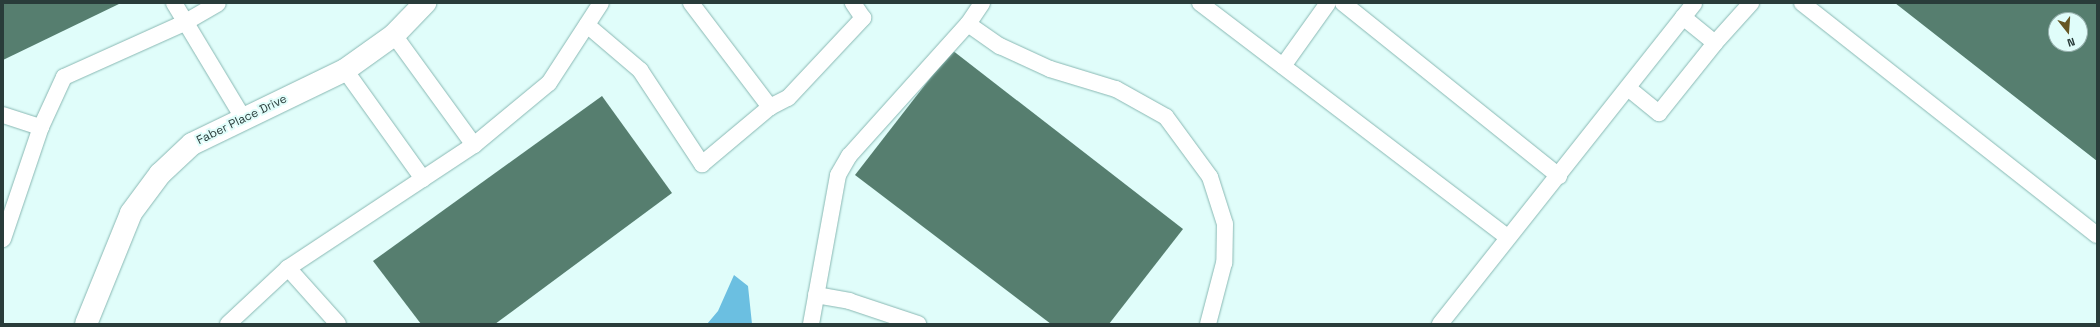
<!DOCTYPE html>
<html>
<head>
<meta charset="utf-8">
<style>
  body { margin:0 }
  #map { position:relative; width:2100px; height:327px; overflow:hidden; background:#e0fdfa; font-family:"Space Grotesk",sans-serif }
  div>[style] { position:absolute }
  .water>* { inset:0; background:#6bbfe1 }
  .building>* { inset:0; background:#567e6f }
  .roads { filter:drop-shadow(0 0 1px #89b8b3) drop-shadow(0 0 1px #89b8b3) }
  .lane>* { height:16px; margin:-8px; padding:0 8px; transform-origin:8px; border-radius:8px; background:#fff }
  .secondary>* { height:22px; margin:-11px; padding:0 11px; transform-origin:11px; border-radius:11px; background:#fff }
  span { translate:-50% -50%; white-space:nowrap; text-align:center; line-height:1.15; -webkit-text-stroke:4px #e0fdfa; paint-order:stroke }
  .street-label { font-size:12px; color:#293c3a }
  .frame { position:absolute; inset:0; border:4px solid #293c3a; pointer-events:none }
  .north { position:absolute; left:2048px; top:12px; width:40px; height:40px; box-sizing:border-box; background:#e0fdfa; border:1px solid #97b0ad; border-radius:50%; rotate:163deg; font-size:11px; font-weight:700; line-height:16px; text-align:center; color:#293c3a }
  .north::after { content:''; display:block; margin:auto; width:14px; height:18px; background:#665724; clip-path:polygon(50% 0,100% 100%,50% 72%,0 100%) }
</style>
</head>
<body>
<div id="map">
  <div class="water">
    <div style="clip-path:polygon(734px 275px,748px 286px,752px 324px,707px 324px,718px 311px)"></div>
  </div>
  <div class="building">
    <div style="clip-path:polygon(3px 3px,121px 3px,3px 60px)"></div>
    <div style="clip-path:polygon(evenodd,1895px 3px,2097px 3px,2097px 161px,1895px 3px,2056px 20px,2080px 20px,2080px 44px,2056px 44px,2056px 20px)"></div>
    <div style="clip-path:polygon(952px 50px,1183px 229px,1109px 324px,1051px 324px,855px 175px)"></div>
    <div style="clip-path:polygon(602px 96px,672px 193px,495px 324px,421px 324px,373px 261px)"></div>
  </div>
  <div class="roads">
    <div class="lane">
      <div style="left:174px;top:3px;width:134px;rotate:59deg"></div>
      <div style="left:691px;top:3px;width:131px;rotate:52.8deg"></div>
      <div style="left:770px;top:107px;width:20px;rotate:-27deg"></div>
      <div style="left:788px;top:98px;width:110px;rotate:-46.8deg"></div>
      <div style="left:863px;top:18px;width:18px;rotate:-124deg"></div>
      <div style="left:1200px;top:3px;width:386px;rotate:37.3deg"></div>
      <div style="left:1343px;top:3px;width:277px;rotate:38.7deg"></div>
      <div style="left:1802px;top:3px;width:375px;rotate:38.2deg"></div>
      <div style="left:1683px;top:17px;width:41px;rotate:39.1deg"></div>
      <div style="left:1715px;top:43px;width:54px;rotate:-48deg"></div>
      <div style="left:968px;top:24px;width:39px;rotate:35deg"></div>
      <div style="left:1000px;top:46px;width:55px;rotate:24.7deg"></div>
      <div style="left:1050px;top:69px;width:69px;rotate:16.9deg"></div>
      <div style="left:1116px;top:89px;width:57px;rotate:29.2deg"></div>
      <div style="left:1166px;top:117px;width:74px;rotate:53.7deg"></div>
      <div style="left:1210px;top:177px;width:49px;rotate:72.3deg"></div>
      <div style="left:1225px;top:224px;width:39px;rotate:91deg"></div>
      <div style="left:1224px;top:263px;width:63px;rotate:104.7deg"></div>
      <div style="left:587px;top:25px;width:70px;rotate:40.3deg"></div>
      <div style="left:640px;top:70px;width:113px;rotate:56.6deg"></div>
      <div style="left:702px;top:164px;width:89px;rotate:-40deg"></div>
      <div style="left:394px;top:35px;width:136px;rotate:54deg"></div>
      <div style="left:1283px;top:66px;width:77px;rotate:-54.5deg"></div>
      <div style="left:345px;top:70px;width:134px;rotate:54.4deg"></div>
      <div style="left:1628px;top:88px;width:40px;rotate:39deg"></div>
      <div style="left:1659px;top:113px;width:90px;rotate:-51.3deg"></div>
      <div style="left:3px;top:115px;width:40px;rotate:18deg"></div>
      <div style="left:3px;top:239px;width:118px;rotate:-71.3deg"></div>
      <div style="left:41px;top:127px;width:55px;rotate:-65.3deg"></div>
      <div style="left:64px;top:77px;width:132px;rotate:-24.2deg"></div>
      <div style="left:184px;top:23px;width:39px;rotate:-30deg"></div>
      <div style="left:288px;top:268px;width:75px;rotate:48.2deg"></div>
      <div style="left:816px;top:295px;width:34px;rotate:10deg"></div>
      <div style="left:849px;top:301px;width:73px;rotate:18.4deg"></div>
      <div style="left:228px;top:324px;width:82px;rotate:-43deg"></div>
      <div style="left:288px;top:268px;width:223px;rotate:-33.5deg"></div>
      <div style="left:474px;top:145px;width:97px;rotate:-39.6deg"></div>
      <div style="left:549px;top:83px;width:95px;rotate:-57deg"></div>
      <div style="left:811px;top:324px;width:151px;rotate:-79.7deg"></div>
      <div style="left:838px;top:175px;width:22px;rotate:-60deg"></div>
      <div style="left:849px;top:156px;width:178px;rotate:-48deg"></div>
      <div style="left:968px;top:24px;width:25px;rotate:-56deg"></div>
      <div style="left:1440px;top:324px;width:409px;rotate:-51.6deg"></div>
    </div>
    <div class="secondary">
      <div style="left:86px;top:324px;width:120px;rotate:-67.9deg"></div>
      <div style="left:131px;top:213px;width:49px;rotate:-53.4deg"></div>
      <div style="left:160px;top:174px;width:44px;rotate:-43.2deg"></div>
      <div style="left:192px;top:144px;width:170px;rotate:-25.8deg"></div>
      <div style="left:345px;top:70px;width:60px;rotate:-35.5deg"></div>
      <div style="left:394px;top:35px;width:45px;rotate:-45.9deg"></div>
    </div>
  </div>
  <div class="street-label">
    <span style="left:242px;top:120px;rotate:-26deg">Faber Place Drive</span>
  </div>
  <div class="frame"></div>
  <div class="north">N</div>
</div>
</body>
</html>
